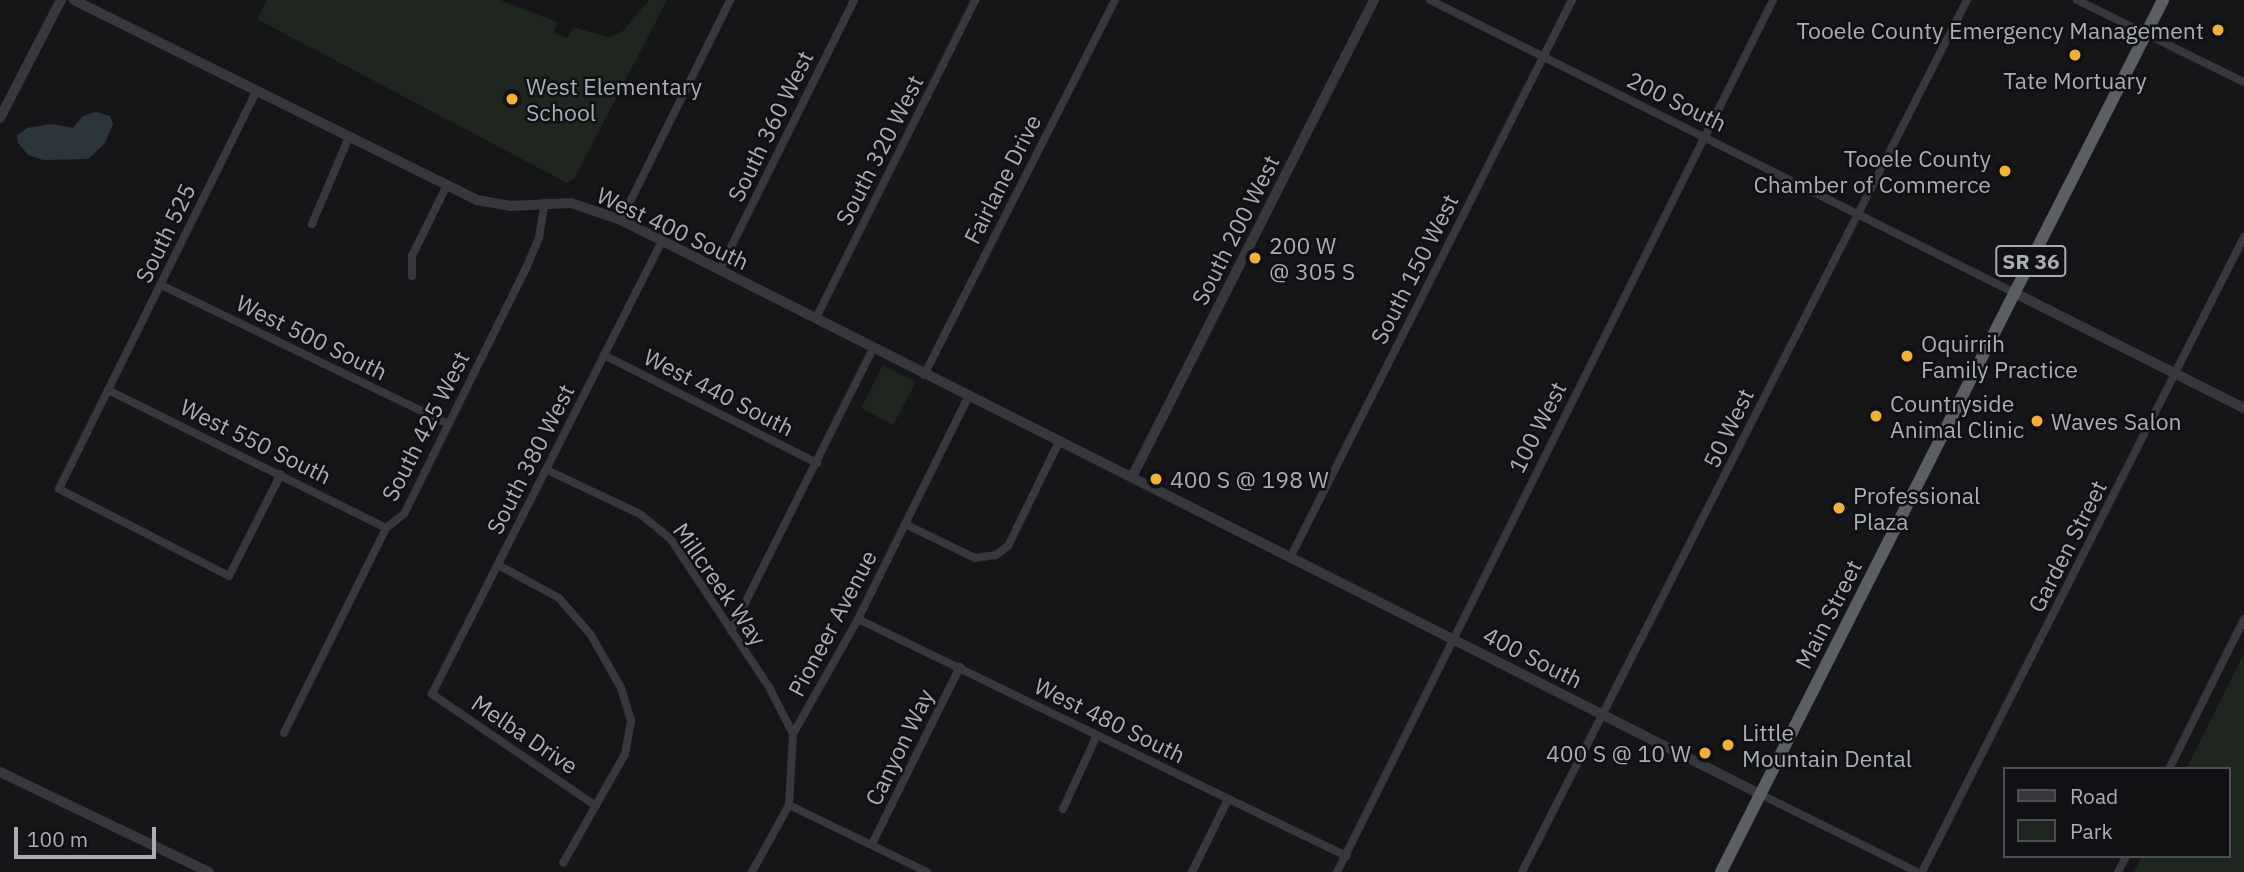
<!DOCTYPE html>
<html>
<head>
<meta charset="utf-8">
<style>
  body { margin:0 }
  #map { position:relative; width:2244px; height:872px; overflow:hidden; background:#161618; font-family:"IBM Plex Sans",sans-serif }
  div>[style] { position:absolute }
  .green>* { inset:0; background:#1e261f }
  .water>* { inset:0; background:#2c353c }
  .minor>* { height:8px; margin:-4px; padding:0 4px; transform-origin:4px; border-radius:4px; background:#37383d }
  .tertiary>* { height:10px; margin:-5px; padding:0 5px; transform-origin:5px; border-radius:5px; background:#37383d }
  .trunk>* { height:12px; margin:-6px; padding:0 6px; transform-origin:6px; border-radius:6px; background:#5b5e65 }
  .dots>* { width:19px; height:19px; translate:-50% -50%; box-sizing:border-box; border:4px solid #111113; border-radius:50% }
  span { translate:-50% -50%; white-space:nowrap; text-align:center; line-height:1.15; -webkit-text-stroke:5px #111113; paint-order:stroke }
  .shield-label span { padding:2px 5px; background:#111113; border:2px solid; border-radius:5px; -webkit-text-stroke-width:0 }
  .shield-label { font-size:21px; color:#a8adb8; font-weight:700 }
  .poi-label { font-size:23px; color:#a8adb8 }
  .right { translate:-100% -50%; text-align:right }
  .left { translate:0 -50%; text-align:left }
  .street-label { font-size:23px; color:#a8adb8 }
  .legend { position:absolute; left:2003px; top:767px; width:228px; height:91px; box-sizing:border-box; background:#111113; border:2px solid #4d4f55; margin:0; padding:9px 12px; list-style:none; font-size:21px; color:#a8adb8 }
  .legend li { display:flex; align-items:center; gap:14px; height:35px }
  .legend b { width:35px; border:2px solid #4d4f55 }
  .scale { position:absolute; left:14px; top:827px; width:142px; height:32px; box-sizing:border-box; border:4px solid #a8adb8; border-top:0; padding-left:9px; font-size:21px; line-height:24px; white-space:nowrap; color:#a8adb8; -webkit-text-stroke:5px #111113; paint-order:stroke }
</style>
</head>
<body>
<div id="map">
  <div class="green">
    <div style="clip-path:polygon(267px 0,500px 0,557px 22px,554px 33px,568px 38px,573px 27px,608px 37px,623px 31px,649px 0,667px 0,574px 179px,567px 183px,257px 19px)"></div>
    <div style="clip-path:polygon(883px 365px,916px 382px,893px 425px,861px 408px)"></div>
    <div style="clip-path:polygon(2244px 653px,2244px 872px,2134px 872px,2142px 856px,2228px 856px,2228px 769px,2186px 769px)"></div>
  </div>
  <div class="water">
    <div style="clip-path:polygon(96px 112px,110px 116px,113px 124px,105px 143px,88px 159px,43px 160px,28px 155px,18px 143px,17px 136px,27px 128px,51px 124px,73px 128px,83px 116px)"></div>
  </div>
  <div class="minor">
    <div style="left:1430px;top:0;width:654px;rotate:26.6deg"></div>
    <div style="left:2077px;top:0;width:186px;rotate:26.2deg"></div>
    <div style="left:256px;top:92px;width:443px;rotate:116.4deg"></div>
    <div style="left:59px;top:489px;width:191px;rotate:27.1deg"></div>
    <div style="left:229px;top:576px;width:114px;rotate:-63deg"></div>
    <div style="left:621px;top:220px;width:246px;rotate:-63.6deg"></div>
    <div style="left:312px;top:224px;width:92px;rotate:-67deg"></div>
    <div style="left:720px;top:269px;width:301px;rotate:-63.5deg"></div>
    <div style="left:412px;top:276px;width:20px;rotate:-90deg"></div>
    <div style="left:412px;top:256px;width:77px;rotate:-63.8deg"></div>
    <div style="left:161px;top:285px;width:319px;rotate:25.8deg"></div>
    <div style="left:816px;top:318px;width:356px;rotate:-63.4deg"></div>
    <div style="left:604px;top:355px;width:239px;rotate:26.9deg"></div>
    <div style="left:924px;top:375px;width:421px;rotate:-63deg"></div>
    <div style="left:108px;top:390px;width:310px;rotate:26.4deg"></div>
    <div style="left:547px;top:470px;width:103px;rotate:25.3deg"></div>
    <div style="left:640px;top:514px;width:38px;rotate:39deg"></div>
    <div style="left:670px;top:538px;width:179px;rotate:56.4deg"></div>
    <div style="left:769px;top:687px;width:53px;rotate:62.9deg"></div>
    <div style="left:905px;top:524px;width:78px;rotate:25.9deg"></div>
    <div style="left:975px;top:558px;width:21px;rotate:-8deg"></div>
    <div style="left:996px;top:555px;width:15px;rotate:-37deg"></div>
    <div style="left:1008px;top:546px;width:116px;rotate:-63.9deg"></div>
    <div style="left:1291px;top:556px;width:623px;rotate:-63.19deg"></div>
    <div style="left:498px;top:565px;width:69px;rotate:28.4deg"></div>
    <div style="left:559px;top:598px;width:49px;rotate:49.1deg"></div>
    <div style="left:591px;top:635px;width:61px;rotate:60.5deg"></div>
    <div style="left:621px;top:688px;width:34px;rotate:73deg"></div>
    <div style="left:631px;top:721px;width:34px;rotate:100deg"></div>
    <div style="left:625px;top:754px;width:125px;rotate:119.6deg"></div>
    <div style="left:858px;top:619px;width:543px;rotate:25.9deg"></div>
    <div style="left:731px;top:631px;width:316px;rotate:-63.3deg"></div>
    <div style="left:284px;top:733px;width:229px;rotate:-63.5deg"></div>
    <div style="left:386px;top:528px;width:23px;rotate:-38deg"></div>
    <div style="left:404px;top:514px;width:277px;rotate:-63.6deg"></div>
    <div style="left:527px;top:266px;width:30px;rotate:-67deg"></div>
    <div style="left:539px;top:238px;width:36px;rotate:-81deg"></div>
    <div style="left:2169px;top:769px;width:168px;rotate:-63.4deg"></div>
    <div style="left:1760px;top:794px;width:175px;rotate:26.4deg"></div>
    <div style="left:789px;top:805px;width:153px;rotate:25.9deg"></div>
    <div style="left:596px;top:806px;width:199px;rotate:-145.7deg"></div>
    <div style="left:432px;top:694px;width:508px;rotate:-63.08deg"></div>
    <div style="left:1063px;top:809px;width:81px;rotate:-65.3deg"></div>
    <div style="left:872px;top:844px;width:198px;rotate:-63.6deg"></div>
    <div style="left:752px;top:872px;width:77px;rotate:-61.1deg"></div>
    <div style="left:789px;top:805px;width:71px;rotate:-86.8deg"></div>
    <div style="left:793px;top:734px;width:132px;rotate:-60.5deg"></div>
    <div style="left:858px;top:619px;width:248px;rotate:-63.6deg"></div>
    <div style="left:1192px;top:872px;width:81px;rotate:-63.7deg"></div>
    <div style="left:1337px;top:872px;width:975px;rotate:-63.43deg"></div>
    <div style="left:1522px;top:872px;width:979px;rotate:-62.96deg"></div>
    <div style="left:1922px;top:872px;width:712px;rotate:-63.11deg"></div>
    <div style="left:2118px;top:872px;width:18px;rotate:-63deg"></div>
  </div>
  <div class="tertiary">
    <div style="left:74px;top:0;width:450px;rotate:26.4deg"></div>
    <div style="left:477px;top:200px;width:34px;rotate:10deg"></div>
    <div style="left:510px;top:206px;width:61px;rotate:-2.8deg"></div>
    <div style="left:571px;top:203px;width:53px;rotate:18.8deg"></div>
    <div style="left:621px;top:220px;width:1275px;rotate:26.75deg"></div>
    <div style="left:0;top:118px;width:133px;rotate:-62.7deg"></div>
    <div style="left:2015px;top:293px;width:256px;rotate:26.7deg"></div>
    <div style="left:1132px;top:477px;width:535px;rotate:-63.1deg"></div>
    <div style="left:0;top:772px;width:232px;rotate:25.6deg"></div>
  </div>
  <div class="trunk">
    <div style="left:1721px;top:872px;width:978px;rotate:-63.12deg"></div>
  </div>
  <div class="dots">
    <div style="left:2218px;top:30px;background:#f2b134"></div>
    <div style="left:2075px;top:55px;background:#f2b134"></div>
    <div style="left:512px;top:99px;background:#f2b134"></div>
    <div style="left:2005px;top:171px;background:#f2b134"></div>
    <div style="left:1255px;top:258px;background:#f2b134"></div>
    <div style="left:1907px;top:356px;background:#f2b134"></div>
    <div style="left:1876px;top:416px;background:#f2b134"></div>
    <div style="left:2037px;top:421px;background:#f2b134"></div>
    <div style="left:1156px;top:479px;background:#f2b134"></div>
    <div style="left:1839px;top:508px;background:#f2b134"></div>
    <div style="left:1728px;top:745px;background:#f2b134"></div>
    <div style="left:1705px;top:753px;background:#f2b134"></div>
  </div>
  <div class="shield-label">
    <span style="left:2031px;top:261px">SR 36</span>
  </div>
  <div class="poi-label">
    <span class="right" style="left:2204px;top:30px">Tooele County Emergency Management</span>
    <span style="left:2075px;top:80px">Tate Mortuary</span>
    <span class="left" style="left:526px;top:99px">West Elementary<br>School</span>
    <span class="right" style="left:1991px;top:171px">Tooele County<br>Chamber of Commerce</span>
    <span class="left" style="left:1269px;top:258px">200 W<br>@ 305 S</span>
    <span class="left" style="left:1921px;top:356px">Oquirrih<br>Family Practice</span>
    <span class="left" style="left:1890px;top:416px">Countryside<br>Animal Clinic</span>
    <span class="left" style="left:2051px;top:421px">Waves Salon</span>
    <span class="left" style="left:1170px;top:479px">400 S @ 198 W</span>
    <span class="left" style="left:1853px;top:508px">Professional<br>Plaza</span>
    <span class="left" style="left:1742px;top:745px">Little<br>Mountain Dental</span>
    <span class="right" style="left:1691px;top:753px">400 S @ 10 W</span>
  </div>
  <div class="street-label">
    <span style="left:1677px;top:101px;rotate:26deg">200 South</span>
    <span style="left:770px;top:126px;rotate:-64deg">South 360 West</span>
    <span style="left:879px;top:150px;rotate:-63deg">South 320 West</span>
    <span style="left:1002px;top:179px;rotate:-63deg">Fairlane Drive</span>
    <span style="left:673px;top:228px;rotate:25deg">West 400 South</span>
    <span style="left:1235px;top:230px;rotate:-63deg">South 200 West</span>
    <span style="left:165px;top:233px;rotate:-64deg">South 525</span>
    <span style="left:1414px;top:269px;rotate:-63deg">South 150 West</span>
    <span style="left:312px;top:337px;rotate:26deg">West 500 South</span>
    <span style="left:719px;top:392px;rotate:27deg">West 440 South</span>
    <span style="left:425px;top:426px;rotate:-63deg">South 425 West</span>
    <span style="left:1537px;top:427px;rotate:-63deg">100 West</span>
    <span style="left:1728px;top:428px;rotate:-64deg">50 West</span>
    <span style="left:256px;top:441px;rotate:26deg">West 550 South</span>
    <span style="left:530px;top:459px;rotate:-63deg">South 380 West</span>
    <span style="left:2067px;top:546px;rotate:-63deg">Garden Street</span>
    <span style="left:720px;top:584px;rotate:55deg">Millcreek Way</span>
    <span style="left:1828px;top:614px;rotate:-63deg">Main Street</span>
    <span style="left:832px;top:623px;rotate:-62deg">Pioneer Avenue</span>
    <span style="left:1533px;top:657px;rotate:27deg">400 South</span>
    <span style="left:1110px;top:720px;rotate:26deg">West 480 South</span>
    <span style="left:525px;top:734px;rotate:34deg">Melba Drive</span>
    <span style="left:899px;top:747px;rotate:-64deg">Canyon Way</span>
  </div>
  <ul class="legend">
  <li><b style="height:9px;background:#37383d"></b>Road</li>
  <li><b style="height:19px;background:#1e261f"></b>Park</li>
  </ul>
  <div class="scale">100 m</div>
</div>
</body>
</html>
